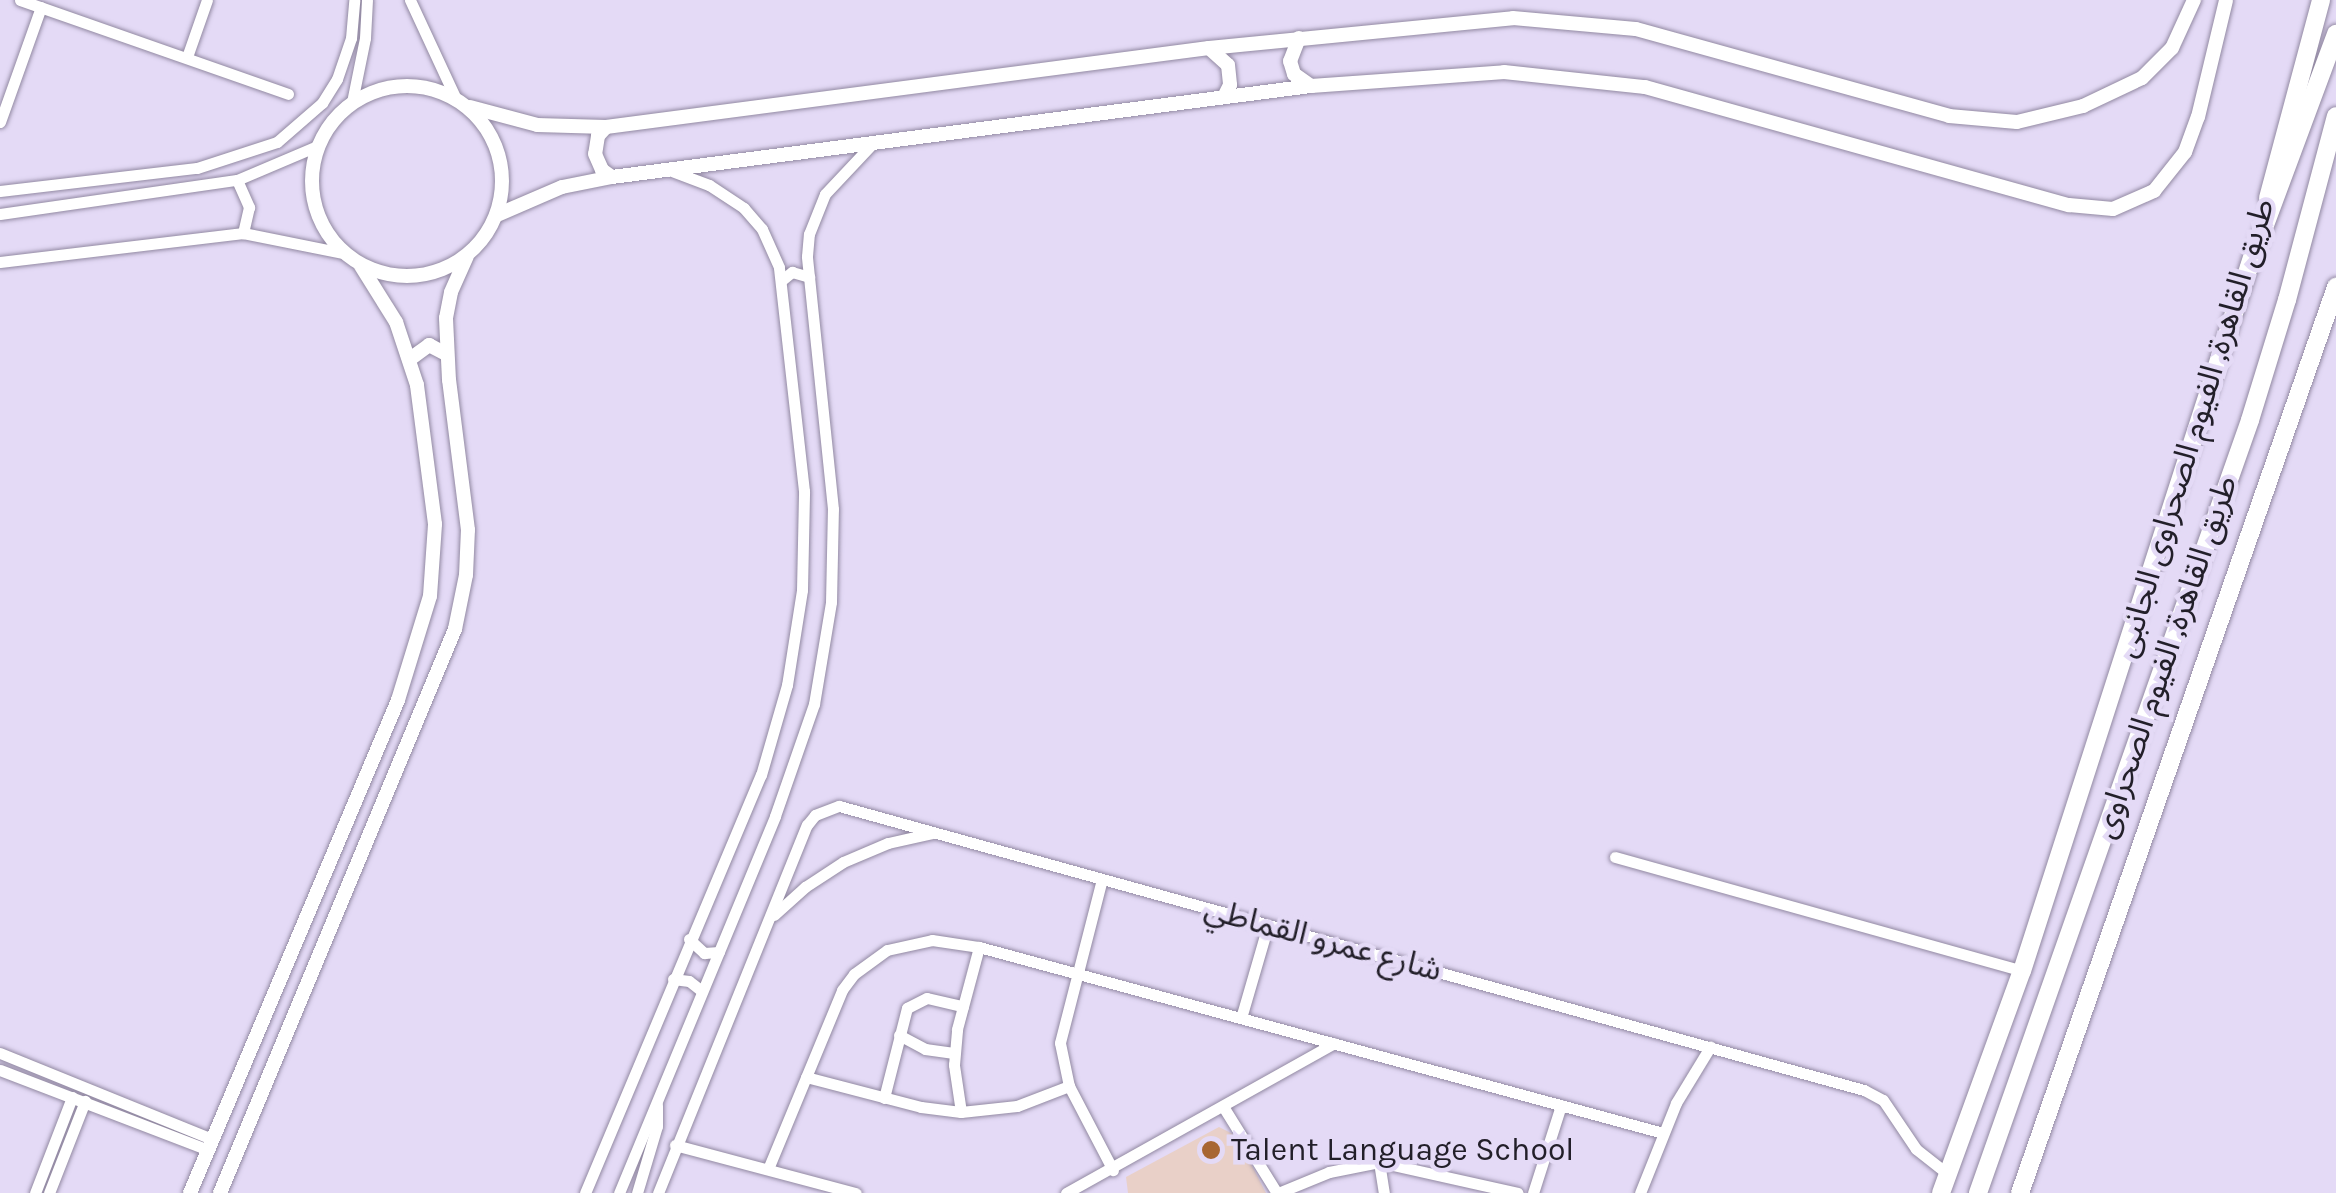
<!DOCTYPE html>
<html>
<head>
<meta charset="utf-8">
<style>
  body { margin:0 }
  #map { position:relative; width:2336px; height:1193px; overflow:hidden; background:#e4daf6; font-family:Karla,"Noto Sans Arabic",sans-serif }
  div>[style] { position:absolute }
  .education>* { inset:0; background:#e9d0c8 }
  .roads { filter:drop-shadow(0 0 2px #9289a2) drop-shadow(0 0 2px #9289a2) }
  .minor>* { height:11px; margin:-5.5px; padding:0 5.5px; transform-origin:5.5px; border-radius:5.5px; background:#fff }
  .tertiary>* { height:14px; margin:-7px; padding:0 7px; transform-origin:7px; border-radius:7px; background:#fff }
  .tertiary>.ring { margin:-7px; padding:0; box-sizing:content-box; background:none; border:14px solid #fff; border-radius:50% }
  .primary>* { height:18px; margin:-9px; padding:0 9px; transform-origin:9px; border-radius:9px; background:#fff }
  .trunk>* { height:18px; margin:-9px; padding:0 9px; transform-origin:9px; border-radius:9px; background:#fff }
  .dots>* { width:28px; height:28px; translate:-50% -50%; box-sizing:border-box; border:5px solid #e4daf6; border-radius:50% }
  span { translate:-50% -50%; white-space:nowrap; text-align:center; line-height:1.15; -webkit-text-stroke:9px #e4daf6; paint-order:stroke }
  .street-label { font-size:32px; color:#221f29 }
  .poi-label { font-size:32px; color:#221f29 }
  .left { translate:0 -50%; text-align:left }
</style>
</head>
<body>
<div id="map">
  <div class="education">
    <div style="clip-path:polygon(1219px 1127px,1237px 1136px,1266px 1193px,1128px 1193px,1126px 1177px)"></div>
  </div>
  <div class="roads">
    <div class="minor">
      <div style="left:20px;top:0;width:284px;rotate:19.3deg"></div>
      <div style="left:410px;top:0;width:109px;rotate:65.1deg"></div>
      <div style="left:187px;top:57px;width:60px;rotate:-70.7deg"></div>
      <div style="left:352px;top:102px;width:65px;rotate:-78.5deg"></div>
      <div style="left:365px;top:38px;width:38px;rotate:-87deg"></div>
      <div style="left:0;top:122px;width:122px;rotate:-70.4deg"></div>
      <div style="left:237px;top:180px;width:30px;rotate:66deg"></div>
      <div style="left:249px;top:207px;width:27px;rotate:103deg"></div>
      <div style="left:0;top:191px;width:198px;rotate:-6.7deg"></div>
      <div style="left:197px;top:168px;width:84px;rotate:-18deg"></div>
      <div style="left:277px;top:142px;width:60px;rotate:-40.9deg"></div>
      <div style="left:322px;top:103px;width:28px;rotate:-58deg"></div>
      <div style="left:337px;top:79px;width:43px;rotate:-71.1deg"></div>
      <div style="left:351px;top:38px;width:38px;rotate:-85deg"></div>
      <div style="left:0;top:214px;width:239px;rotate:-8.2deg"></div>
      <div style="left:237px;top:180px;width:87px;rotate:-23deg"></div>
      <div style="left:0;top:262px;width:245px;rotate:-6.8deg"></div>
      <div style="left:243px;top:233px;width:101px;rotate:11.4deg"></div>
      <div style="left:782px;top:280px;width:13px;rotate:-39deg"></div>
      <div style="left:792px;top:272px;width:18px;rotate:16deg"></div>
      <div style="left:1615px;top:857px;width:423px;rotate:15.6deg"></div>
      <div style="left:1102px;top:879px;width:169px;rotate:104.4deg"></div>
      <div style="left:1060px;top:1043px;width:44px;rotate:78.2deg"></div>
      <div style="left:1069px;top:1086px;width:95px;rotate:62.4deg"></div>
      <div style="left:774px;top:915px;width:42px;rotate:-42.1deg"></div>
      <div style="left:805px;top:887px;width:45px;rotate:-33.3deg"></div>
      <div style="left:843px;top:862px;width:49px;rotate:-22.9deg"></div>
      <div style="left:888px;top:843px;width:45px;rotate:-12.8deg"></div>
      <div style="left:689px;top:939px;width:21px;rotate:43deg"></div>
      <div style="left:704px;top:953px;width:15px;rotate:-4deg"></div>
      <div style="left:673px;top:979px;width:16px;rotate:7deg"></div>
      <div style="left:689px;top:981px;width:16px;rotate:38deg"></div>
      <div style="left:1241px;top:1018px;width:97px;rotate:-73.8deg"></div>
      <div style="left:899px;top:1035px;width:30px;rotate:28deg"></div>
      <div style="left:925px;top:1049px;width:29px;rotate:8deg"></div>
      <div style="left:0;top:1053px;width:229px;rotate:22.1deg"></div>
      <div style="left:0;top:1070px;width:223px;rotate:21deg"></div>
      <div style="left:806px;top:1077px;width:119px;rotate:14.6deg"></div>
      <div style="left:921px;top:1107px;width:40px;rotate:7.1deg"></div>
      <div style="left:961px;top:1112px;width:56px;rotate:-6.1deg"></div>
      <div style="left:1017px;top:1106px;width:56px;rotate:-21deg"></div>
      <div style="left:884px;top:1098px;width:93px;rotate:-75.7deg"></div>
      <div style="left:907px;top:1008px;width:22px;rotate:-27deg"></div>
      <div style="left:927px;top:998px;width:37px;rotate:13deg"></div>
      <div style="left:1224px;top:1108px;width:100px;rotate:58.1deg"></div>
      <div style="left:961px;top:1112px;width:48px;rotate:-98.5deg"></div>
      <div style="left:954px;top:1065px;width:36px;rotate:-85deg"></div>
      <div style="left:957px;top:1029px;width:85px;rotate:-75deg"></div>
      <div style="left:675px;top:1145px;width:187px;rotate:14.9deg"></div>
      <div style="left:1379px;top:1162px;width:31px;rotate:81deg"></div>
      <div style="left:768px;top:1169px;width:194px;rotate:-67.5deg"></div>
      <div style="left:842px;top:990px;width:20px;rotate:-53deg"></div>
      <div style="left:854px;top:974px;width:41px;rotate:-36deg"></div>
      <div style="left:887px;top:950px;width:46px;rotate:-12.5deg"></div>
      <div style="left:932px;top:940px;width:48px;rotate:8.5deg"></div>
      <div style="left:979px;top:947px;width:709px;rotate:15.21deg"></div>
      <div style="left:35px;top:1193px;width:103px;rotate:-68.9deg"></div>
      <div style="left:49px;top:1193px;width:99px;rotate:-68.6deg"></div>
      <div style="left:585px;top:1193px;width:454px;rotate:-67.2deg"></div>
      <div style="left:761px;top:775px;width:94px;rotate:-73.9deg"></div>
      <div style="left:787px;top:685px;width:96px;rotate:-81deg"></div>
      <div style="left:802px;top:590px;width:99px;rotate:-88.8deg"></div>
      <div style="left:804px;top:491px;width:225px;rotate:-96.4deg"></div>
      <div style="left:779px;top:267px;width:42px;rotate:-114.1deg"></div>
      <div style="left:762px;top:229px;width:28px;rotate:-131deg"></div>
      <div style="left:744px;top:208px;width:42px;rotate:-146.7deg"></div>
      <div style="left:709px;top:185px;width:43px;rotate:-159.4deg"></div>
      <div style="left:619px;top:1193px;width:408px;rotate:-67.5deg"></div>
      <div style="left:775px;top:816px;width:119px;rotate:-70.8deg"></div>
      <div style="left:814px;top:704px;width:103px;rotate:-80.5deg"></div>
      <div style="left:831px;top:602px;width:93px;rotate:-88.8deg"></div>
      <div style="left:833px;top:509px;width:254px;rotate:-95.9deg"></div>
      <div style="left:807px;top:256px;width:22px;rotate:-85deg"></div>
      <div style="left:809px;top:234px;width:43px;rotate:-68.2deg"></div>
      <div style="left:825px;top:194px;width:67px;rotate:-46.8deg"></div>
      <div style="left:637px;top:1193px;width:70px;rotate:-73.4deg"></div>
      <div style="left:657px;top:1126px;width:21px;rotate:-90deg"></div>
      <div style="left:658px;top:1193px;width:397px;rotate:-68deg"></div>
      <div style="left:807px;top:825px;width:13px;rotate:-51deg"></div>
      <div style="left:815px;top:815px;width:26px;rotate:-21deg"></div>
      <div style="left:839px;top:806px;width:1064px;rotate:15.49deg"></div>
      <div style="left:1864px;top:1090px;width:21px;rotate:28deg"></div>
      <div style="left:1883px;top:1100px;width:59px;rotate:56deg"></div>
      <div style="left:1916px;top:1149px;width:42px;rotate:38.2deg"></div>
      <div style="left:1066px;top:1193px;width:307px;rotate:-29.2deg"></div>
      <div style="left:1278px;top:1193px;width:55px;rotate:-22.4deg"></div>
      <div style="left:1329px;top:1172px;width:51px;rotate:-11.3deg"></div>
      <div style="left:1379px;top:1162px;width:142px;rotate:12.6deg"></div>
      <div style="left:1533px;top:1193px;width:92px;rotate:-72.3deg"></div>
      <div style="left:1640px;top:1193px;width:97px;rotate:-68.2deg"></div>
      <div style="left:1676px;top:1103px;width:66px;rotate:-58.7deg"></div>
    </div>
    <div class="tertiary">
      <div style="left:1299px;top:38px;width:25px;rotate:111deg"></div>
      <div style="left:1290px;top:61px;width:14px;rotate:73deg"></div>
      <div style="left:1294px;top:74px;width:19px;rotate:35deg"></div>
      <div style="left:1209px;top:48px;width:25px;rotate:42deg"></div>
      <div style="left:1228px;top:65px;width:20px;rotate:84deg"></div>
      <div style="left:1230px;top:85px;width:13px;rotate:117deg"></div>
      <div class="ring" style="left:312px;top:86px;width:176px;height:176px"></div>
      <div style="left:470px;top:107px;width:69px;rotate:15deg"></div>
      <div style="left:537px;top:125px;width:69px;rotate:1.7deg"></div>
      <div style="left:606px;top:127px;width:608px;rotate:-7.46deg"></div>
      <div style="left:1209px;top:48px;width:305px;rotate:-5.6deg"></div>
      <div style="left:1513px;top:18px;width:123px;rotate:5.1deg"></div>
      <div style="left:1636px;top:29px;width:325px;rotate:15.5deg"></div>
      <div style="left:1949px;top:116px;width:68px;rotate:5deg"></div>
      <div style="left:2017px;top:122px;width:68px;rotate:-13.6deg"></div>
      <div style="left:2083px;top:106px;width:65px;rotate:-25.4deg"></div>
      <div style="left:2142px;top:78px;width:42px;rotate:-45deg"></div>
      <div style="left:2172px;top:48px;width:53px;rotate:-65.4deg"></div>
      <div style="left:606px;top:127px;width:12px;rotate:132deg"></div>
      <div style="left:598px;top:136px;width:18px;rotate:99deg"></div>
      <div style="left:595px;top:154px;width:17px;rotate:66deg"></div>
      <div style="left:602px;top:170px;width:12px;rotate:35deg"></div>
      <div style="left:497px;top:215px;width:71px;rotate:-23.3deg"></div>
      <div style="left:562px;top:187px;width:51px;rotate:-11.3deg"></div>
      <div style="left:612px;top:177px;width:705px;rotate:-7.42deg"></div>
      <div style="left:1311px;top:86px;width:194px;rotate:-4.1deg"></div>
      <div style="left:1504px;top:72px;width:142px;rotate:6.1deg"></div>
      <div style="left:1645px;top:87px;width:440px;rotate:15.6deg"></div>
      <div style="left:2069px;top:205px;width:44px;rotate:5.2deg"></div>
      <div style="left:2113px;top:209px;width:45px;rotate:-23.7deg"></div>
      <div style="left:2154px;top:191px;width:50px;rotate:-51.5deg"></div>
      <div style="left:2185px;top:152px;width:37px;rotate:-70deg"></div>
      <div style="left:2198px;top:117px;width:120px;rotate:-76.5deg"></div>
      <div style="left:410px;top:359px;width:24px;rotate:-36deg"></div>
      <div style="left:429px;top:345px;width:19px;rotate:28deg"></div>
      <div style="left:190px;top:1193px;width:535px;rotate:-67.12deg"></div>
      <div style="left:398px;top:700px;width:109px;rotate:-72.9deg"></div>
      <div style="left:430px;top:596px;width:72px;rotate:-86deg"></div>
      <div style="left:435px;top:524px;width:140px;rotate:-97.4deg"></div>
      <div style="left:417px;top:385px;width:66px;rotate:-108.4deg"></div>
      <div style="left:396px;top:322px;width:66px;rotate:-122deg"></div>
      <div style="left:220px;top:1193px;width:611px;rotate:-67.38deg"></div>
      <div style="left:455px;top:629px;width:55px;rotate:-78.5deg"></div>
      <div style="left:466px;top:575px;width:45px;rotate:-87.5deg"></div>
      <div style="left:468px;top:530px;width:151px;rotate:-97.2deg"></div>
      <div style="left:449px;top:380px;width:62px;rotate:-92.8deg"></div>
      <div style="left:446px;top:318px;width:26px;rotate:-79deg"></div>
      <div style="left:451px;top:292px;width:39px;rotate:-66deg"></div>
    </div>
    <div class="primary">
      <div style="left:2268px;top:198px;width:205px;rotate:-75deg"></div>
      <div style="left:1941px;top:1193px;width:236px;rotate:-70deg"></div>
      <div style="left:2022px;top:971px;width:750px;rotate:-72.14deg"></div>
    </div>
    <div class="trunk">
      <div style="left:2249px;top:268px;width:250px;rotate:-69.6deg"></div>
      <div style="left:1978px;top:1193px;width:819px;rotate:-70.61deg"></div>
      <div style="left:2250px;top:420px;width:126px;rotate:-72.9deg"></div>
      <div style="left:2287px;top:300px;width:190px;rotate:-75.1deg"></div>
      <div style="left:2020px;top:1193px;width:960px;rotate:-70.77deg"></div>
    </div>
  </div>
  <div class="dots">
    <div style="left:1211px;top:1150px;background:#a86632"></div>
  </div>
  <div class="street-label">
    <span style="left:2195px;top:428px;rotate:-73deg">طريق القاهرة, الفيوم الصحراوى الجانبى</span>
    <span style="left:2166px;top:657px;rotate:-71deg">طريق القاهرة, الفيوم الصحراوى</span>
    <span style="left:1323px;top:940px;rotate:15deg">شارع عمرو القماطي</span>
  </div>
  <div class="poi-label">
    <span class="left" style="left:1231px;top:1150px">Talent Language School</span>
  </div>
</div>
</body>
</html>
